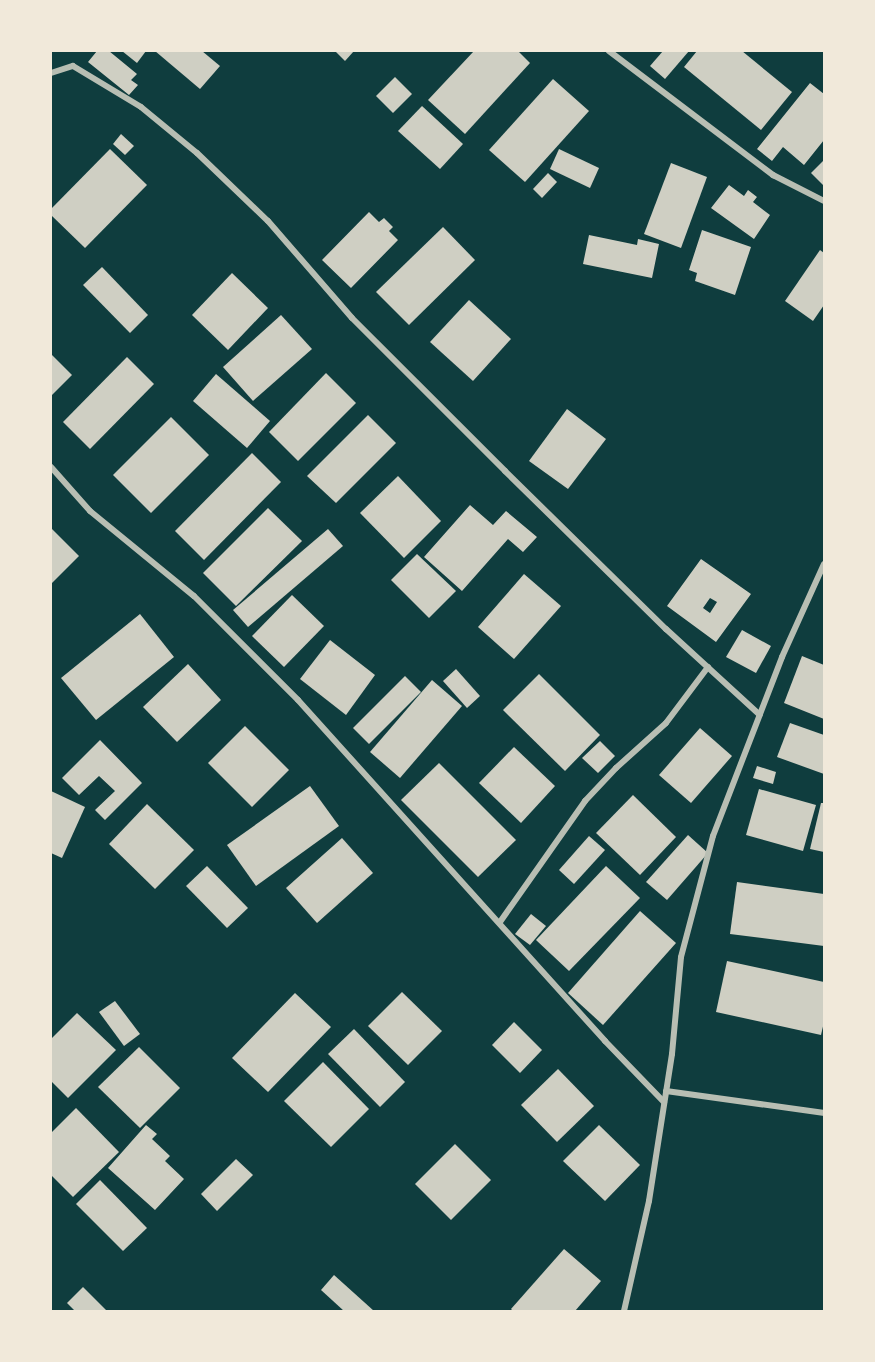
<!DOCTYPE html>
<html>
<head>
<meta charset="utf-8">
<style>
  body { margin:0 }
  #map { position:relative; width:875px; height:1362px; overflow:hidden; background:#0f3d3e; font-family:"Fira Sans Condensed",sans-serif }
  div>[style] { position:absolute }
  .building>* { inset:0; background:#cfcfc3 }
  .minor>* { height:6px; margin:-3px; padding:0 3px; transform-origin:3px; border-radius:3px; background:#b8beb3 }
  span { translate:-50% -50%; white-space:nowrap; text-align:center; line-height:1.15; -webkit-text-stroke:4.5px #f1e9da; paint-order:stroke }
  .frame { position:absolute; inset:0; border:52px solid #f1e9da; pointer-events:none }
</style>
</head>
<body>
<div id="map">
  <div class="building">
    <div style="clip-path:polygon(97px 51px,109px 51px,137px 74px,131px 80px,138px 85px,129px 95px,88px 62px)"></div>
    <div style="clip-path:polygon(122px 51px,146px 51px,137px 63px)"></div>
    <div style="clip-path:polygon(155px 51px,202px 51px,220px 66px,200px 89px)"></div>
    <div style="clip-path:polygon(335px 51px,354px 51px,345px 61px)"></div>
    <div style="clip-path:polygon(474px 51px,518px 51px,530px 63px,465px 134px,428px 100px)"></div>
    <div style="clip-path:polygon(663px 51px,689px 51px,665px 79px,650px 66px)"></div>
    <div style="clip-path:polygon(697px 51px,742px 51px,792px 92px,761px 130px,684px 67px)"></div>
    <div style="clip-path:polygon(395px 77px,412px 94px,393px 113px,376px 96px)"></div>
    <div style="clip-path:polygon(553px 79px,589px 111px,525px 182px,489px 150px)"></div>
    <div style="clip-path:polygon(810px 83px,824px 94px,824px 140px,804px 165px,783px 147px,772px 161px,757px 149px)"></div>
    <div style="clip-path:polygon(422px 106px,463px 144px,440px 169px,398px 131px)"></div>
    <div style="clip-path:polygon(121px 134px,134px 146px,125px 155px,113px 144px)"></div>
    <div style="clip-path:polygon(110px 149px,147px 185px,85px 248px,51px 215px,51px 209px)"></div>
    <div style="clip-path:polygon(559px 149px,599px 168px,590px 188px,550px 169px)"></div>
    <div style="clip-path:polygon(824px 160px,824px 186px,811px 173px)"></div>
    <div style="clip-path:polygon(671px 163px,707px 177px,681px 248px,644px 234px)"></div>
    <div style="clip-path:polygon(548px 173px,557px 182px,542px 198px,533px 189px)"></div>
    <div style="clip-path:polygon(729px 185px,744px 196px,748px 190px,757px 197px,753px 202px,770px 215px,754px 239px,711px 208px)"></div>
    <div style="clip-path:polygon(369px 212px,379px 222px,384px 218px,393px 227px,389px 231px,398px 240px,351px 288px,322px 260px)"></div>
    <div style="clip-path:polygon(443px 227px,475px 260px,409px 325px,376px 292px)"></div>
    <div style="clip-path:polygon(702px 230px,751px 247px,735px 295px,695px 281px,697px 273px,689px 270px)"></div>
    <div style="clip-path:polygon(589px 235px,637px 245px,638px 239px,659px 244px,652px 278px,583px 264px)"></div>
    <div style="clip-path:polygon(820px 250px,824px 253px,824px 305px,813px 321px,785px 301px)"></div>
    <div style="clip-path:polygon(102px 267px,148px 315px,130px 333px,83px 285px)"></div>
    <div style="clip-path:polygon(232px 273px,268px 308px,228px 350px,192px 315px)"></div>
    <div style="clip-path:polygon(469px 300px,511px 339px,473px 381px,430px 342px)"></div>
    <div style="clip-path:polygon(281px 315px,312px 349px,253px 401px,223px 367px)"></div>
    <div style="clip-path:polygon(51px 354px,72px 375px,51px 396px)"></div>
    <div style="clip-path:polygon(127px 357px,154px 384px,90px 449px,63px 422px)"></div>
    <div style="clip-path:polygon(326px 373px,356px 403px,298px 461px,269px 432px)"></div>
    <div style="clip-path:polygon(216px 374px,270px 421px,247px 448px,193px 401px)"></div>
    <div style="clip-path:polygon(567px 409px,606px 439px,568px 489px,529px 461px)"></div>
    <div style="clip-path:polygon(368px 415px,396px 443px,336px 503px,307px 476px)"></div>
    <div style="clip-path:polygon(171px 417px,209px 455px,151px 513px,113px 475px)"></div>
    <div style="clip-path:polygon(252px 453px,281px 482px,204px 560px,175px 531px)"></div>
    <div style="clip-path:polygon(398px 476px,441px 521px,404px 558px,360px 513px)"></div>
    <div style="clip-path:polygon(470px 505px,493px 525px,506px 511px,537px 537px,523px 552px,508px 539px,462px 591px,424px 557px)"></div>
    <div style="clip-path:polygon(268px 508px,302px 541px,236px 606px,203px 573px)"></div>
    <div style="clip-path:polygon(51px 528px,79px 556px,51px 584px)"></div>
    <div style="clip-path:polygon(328px 529px,343px 546px,248px 627px,233px 610px)"></div>
    <div style="clip-path:polygon(417px 554px,456px 591px,429px 618px,391px 580px)"></div>
    <div style="clip-path:polygon(evenodd,701px 559px,751px 594px,716px 642px,667px 606px,701px 559px,710px 598px,717px 602px,710px 613px,703px 608px,710px 598px)"></div>
    <div style="clip-path:polygon(524px 574px,561px 606px,514px 659px,478px 627px)"></div>
    <div style="clip-path:polygon(292px 595px,324px 626px,284px 667px,252px 636px)"></div>
    <div style="clip-path:polygon(140px 614px,174px 657px,96px 720px,61px 678px)"></div>
    <div style="clip-path:polygon(742px 630px,771px 646px,756px 673px,726px 657px)"></div>
    <div style="clip-path:polygon(330px 640px,375px 675px,346px 715px,300px 679px)"></div>
    <div style="clip-path:polygon(802px 656px,824px 665px,824px 719px,784px 703px)"></div>
    <div style="clip-path:polygon(188px 664px,221px 700px,177px 742px,143px 707px)"></div>
    <div style="clip-path:polygon(456px 669px,480px 696px,467px 708px,443px 681px)"></div>
    <div style="clip-path:polygon(539px 674px,600px 735px,565px 771px,503px 710px)"></div>
    <div style="clip-path:polygon(405px 676px,421px 692px,369px 744px,353px 728px)"></div>
    <div style="clip-path:polygon(432px 680px,462px 706px,400px 778px,370px 752px)"></div>
    <div style="clip-path:polygon(790px 723px,824px 735px,824px 774px,777px 757px)"></div>
    <div style="clip-path:polygon(245px 726px,289px 770px,252px 807px,208px 763px)"></div>
    <div style="clip-path:polygon(700px 728px,732px 756px,691px 803px,659px 775px)"></div>
    <div style="clip-path:polygon(100px 740px,142px 783px,105px 820px,95px 810px,115px 791px,99px 776px,79px 795px,62px 778px)"></div>
    <div style="clip-path:polygon(600px 741px,615px 756px,598px 773px,582px 758px)"></div>
    <div style="clip-path:polygon(514px 747px,555px 786px,521px 823px,479px 783px)"></div>
    <div style="clip-path:polygon(439px 763px,516px 840px,478px 877px,401px 800px)"></div>
    <div style="clip-path:polygon(757px 766px,776px 772px,773px 784px,753px 778px)"></div>
    <div style="clip-path:polygon(310px 786px,339px 826px,256px 886px,227px 845px)"></div>
    <div style="clip-path:polygon(759px 789px,816px 805px,803px 851px,746px 835px)"></div>
    <div style="clip-path:polygon(51px 791px,85px 807px,62px 858px,51px 853px)"></div>
    <div style="clip-path:polygon(633px 795px,676px 837px,640px 875px,596px 833px)"></div>
    <div style="clip-path:polygon(821px 803px,824px 803px,824px 852px,810px 849px)"></div>
    <div style="clip-path:polygon(147px 804px,194px 850px,155px 889px,109px 844px)"></div>
    <div style="clip-path:polygon(688px 835px,708px 853px,667px 900px,646px 882px)"></div>
    <div style="clip-path:polygon(589px 836px,605px 850px,574px 884px,559px 870px)"></div>
    <div style="clip-path:polygon(342px 838px,373px 873px,317px 923px,286px 888px)"></div>
    <div style="clip-path:polygon(207px 866px,248px 908px,227px 928px,186px 886px)"></div>
    <div style="clip-path:polygon(606px 866px,640px 898px,569px 971px,536px 940px)"></div>
    <div style="clip-path:polygon(737px 882px,824px 894px,824px 946px,730px 934px)"></div>
    <div style="clip-path:polygon(640px 911px,676px 943px,603px 1025px,568px 993px)"></div>
    <div style="clip-path:polygon(531px 914px,546px 926px,530px 945px,515px 934px)"></div>
    <div style="clip-path:polygon(727px 961px,824px 982px,824px 1022px,821px 1035px,716px 1012px)"></div>
    <div style="clip-path:polygon(402px 992px,442px 1031px,408px 1065px,368px 1026px)"></div>
    <div style="clip-path:polygon(295px 993px,331px 1027px,268px 1092px,232px 1058px)"></div>
    <div style="clip-path:polygon(115px 1001px,140px 1034px,124px 1046px,99px 1012px)"></div>
    <div style="clip-path:polygon(77px 1013px,116px 1050px,68px 1098px,51px 1081px,51px 1039px)"></div>
    <div style="clip-path:polygon(514px 1022px,542px 1050px,520px 1073px,492px 1045px)"></div>
    <div style="clip-path:polygon(354px 1029px,405px 1082px,380px 1107px,328px 1054px)"></div>
    <div style="clip-path:polygon(139px 1047px,180px 1088px,140px 1128px,98px 1087px)"></div>
    <div style="clip-path:polygon(323px 1062px,369px 1109px,331px 1147px,284px 1101px)"></div>
    <div style="clip-path:polygon(558px 1069px,594px 1106px,557px 1142px,521px 1105px)"></div>
    <div style="clip-path:polygon(76px 1108px,119px 1152px,73px 1197px,51px 1175px,51px 1133px)"></div>
    <div style="clip-path:polygon(146px 1125px,157px 1134px,152px 1139px,170px 1156px,165px 1161px,184px 1179px,155px 1210px,108px 1168px)"></div>
    <div style="clip-path:polygon(599px 1125px,640px 1165px,605px 1201px,563px 1161px)"></div>
    <div style="clip-path:polygon(455px 1144px,491px 1180px,451px 1220px,415px 1184px)"></div>
    <div style="clip-path:polygon(236px 1159px,253px 1175px,217px 1211px,201px 1194px)"></div>
    <div style="clip-path:polygon(100px 1180px,147px 1228px,123px 1251px,76px 1204px)"></div>
    <div style="clip-path:polygon(564px 1249px,601px 1281px,575px 1311px,513px 1311px,511px 1309px)"></div>
    <div style="clip-path:polygon(334px 1275px,374px 1311px,344px 1311px,321px 1290px)"></div>
    <div style="clip-path:polygon(83px 1287px,107px 1311px,75px 1311px,67px 1303px)"></div>
  </div>
  <div class="minor">
    <div style="left:609px;top:51px;width:206px;rotate:37.1deg"></div>
    <div style="left:773px;top:175px;width:57px;rotate:27deg"></div>
    <div style="left:51px;top:73px;width:23px;rotate:-18deg"></div>
    <div style="left:73px;top:66px;width:79px;rotate:31.1deg"></div>
    <div style="left:141px;top:107px;width:72px;rotate:39.4deg"></div>
    <div style="left:197px;top:153px;width:98px;rotate:43.8deg"></div>
    <div style="left:268px;top:221px;width:128px;rotate:49.1deg"></div>
    <div style="left:352px;top:318px;width:216px;rotate:45deg"></div>
    <div style="left:505px;top:471px;width:226px;rotate:44.5deg"></div>
    <div style="left:666px;top:629px;width:127px;rotate:42.5deg"></div>
    <div style="left:51px;top:467px;width:59px;rotate:48.4deg"></div>
    <div style="left:90px;top:511px;width:134px;rotate:39.3deg"></div>
    <div style="left:194px;top:596px;width:147px;rotate:45deg"></div>
    <div style="left:298px;top:700px;width:459px;rotate:48deg"></div>
    <div style="left:605px;top:1041px;width:85px;rotate:46deg"></div>
    <div style="left:500px;top:922px;width:148px;rotate:-54.9deg"></div>
    <div style="left:585px;top:801px;width:45px;rotate:-46.8deg"></div>
    <div style="left:616px;top:768px;width:67px;rotate:-42deg"></div>
    <div style="left:666px;top:723px;width:70px;rotate:-53.1deg"></div>
    <div style="left:666px;top:1091px;width:160px;rotate:7.9deg"></div>
    <div style="left:624px;top:1311px;width:113px;rotate:-77.2deg"></div>
    <div style="left:649px;top:1201px;width:149px;rotate:-81.1deg"></div>
    <div style="left:672px;top:1054px;width:97px;rotate:-84.7deg"></div>
    <div style="left:681px;top:957px;width:125px;rotate:-75.2deg"></div>
    <div style="left:713px;top:836px;width:192px;rotate:-68.9deg"></div>
    <div style="left:782px;top:657px;width:102px;rotate:-65.7deg"></div>
  </div>
  <div class="frame"></div>
</div>
</body>
</html>
